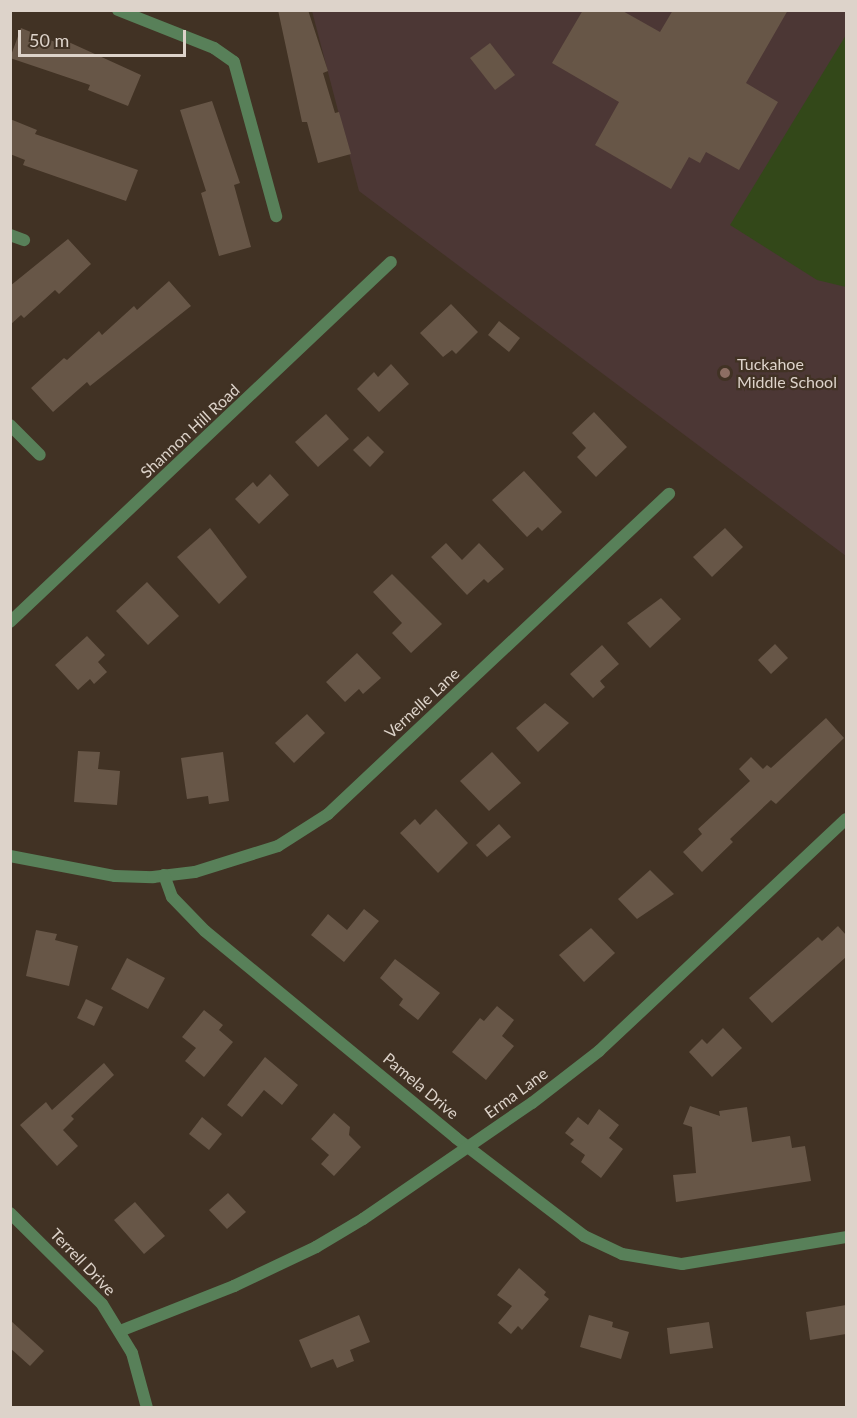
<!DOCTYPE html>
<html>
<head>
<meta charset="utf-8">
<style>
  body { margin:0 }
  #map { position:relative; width:857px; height:1418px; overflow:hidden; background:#413224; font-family:Lato,sans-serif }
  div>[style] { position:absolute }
  .education>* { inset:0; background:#4c3735 }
  .green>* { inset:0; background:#334819 }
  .building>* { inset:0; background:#675647 }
  .minor>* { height:12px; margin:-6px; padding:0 6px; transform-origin:6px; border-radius:6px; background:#588059 }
  .dots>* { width:16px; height:16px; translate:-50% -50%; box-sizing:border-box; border:3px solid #413224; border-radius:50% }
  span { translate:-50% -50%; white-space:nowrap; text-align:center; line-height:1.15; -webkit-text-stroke:4.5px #413224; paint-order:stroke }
  .poi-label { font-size:16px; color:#ddd3ca }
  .left { translate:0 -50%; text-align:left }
  .street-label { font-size:16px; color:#ddd3ca }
  .frame { position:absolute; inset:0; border:12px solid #ddd3ca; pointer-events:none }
  .scale { position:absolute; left:18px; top:30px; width:168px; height:27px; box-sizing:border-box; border:3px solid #ddd3ca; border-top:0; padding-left:8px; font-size:18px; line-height:21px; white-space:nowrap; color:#ddd3ca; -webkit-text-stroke:4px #413224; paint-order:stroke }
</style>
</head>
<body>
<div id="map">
  <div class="education">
    <div style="clip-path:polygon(312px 11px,846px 11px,846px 556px,359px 191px)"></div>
  </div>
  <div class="green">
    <div style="clip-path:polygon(846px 35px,846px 287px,817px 280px,730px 225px)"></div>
  </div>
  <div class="building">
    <div style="clip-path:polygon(278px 10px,308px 10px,328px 71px,323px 73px,335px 113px,339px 112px,351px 154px,318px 163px,307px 122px,302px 122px)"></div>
    <div style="clip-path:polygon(583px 10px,621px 10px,660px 32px,673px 10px,788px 10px,746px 83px,778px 102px,739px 170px,706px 152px,700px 163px,689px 157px,671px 189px,595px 145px,619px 102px,552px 63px)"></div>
    <div style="clip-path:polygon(21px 28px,60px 44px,62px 39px,141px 75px,128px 106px,88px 90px,90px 85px,10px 58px)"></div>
    <div style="clip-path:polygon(490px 43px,515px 75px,495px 90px,470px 58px)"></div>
    <div style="clip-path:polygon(212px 101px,240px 183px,234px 185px,251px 247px,219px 256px,201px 193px,206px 191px,180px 110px)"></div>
    <div style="clip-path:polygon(10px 119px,37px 130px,35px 134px,138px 170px,126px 201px,23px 165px,25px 160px,10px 154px)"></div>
    <div style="clip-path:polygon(68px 239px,91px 264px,59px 294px,55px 290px,24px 318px,21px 315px,10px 325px,10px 286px)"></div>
    <div style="clip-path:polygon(169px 281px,191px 306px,90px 386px,87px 382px,53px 412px,31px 388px,64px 358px,67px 360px,99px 331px,102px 335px,134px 306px,137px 310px)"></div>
    <div style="clip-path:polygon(451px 304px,478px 332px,456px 354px,452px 350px,443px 357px,420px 333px)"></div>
    <div style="clip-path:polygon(499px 321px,520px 338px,509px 352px,488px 335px)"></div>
    <div style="clip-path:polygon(391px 364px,409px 384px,379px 412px,357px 389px,374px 372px,378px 377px)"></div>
    <div style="clip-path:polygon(594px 412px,627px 447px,596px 477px,577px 457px,586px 448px,572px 433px)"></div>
    <div style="clip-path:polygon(326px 414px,349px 439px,318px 467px,295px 442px)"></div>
    <div style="clip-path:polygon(368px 436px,384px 452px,370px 467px,353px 450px)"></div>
    <div style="clip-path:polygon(524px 471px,562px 512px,542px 531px,538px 527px,527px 537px,492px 500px)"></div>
    <div style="clip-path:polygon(270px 474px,289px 495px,259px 524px,235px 499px,253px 482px,257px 487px)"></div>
    <div style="clip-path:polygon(210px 528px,247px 577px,219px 604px,177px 557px)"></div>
    <div style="clip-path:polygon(725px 528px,743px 547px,712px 577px,693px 557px)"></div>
    <div style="clip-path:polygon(446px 543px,462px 560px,479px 543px,504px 569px,488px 583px,484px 579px,467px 595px,431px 557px)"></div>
    <div style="clip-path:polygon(392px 574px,442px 624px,411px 653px,392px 633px,402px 623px,373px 592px)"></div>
    <div style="clip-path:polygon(147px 582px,179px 616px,148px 645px,116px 611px)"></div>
    <div style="clip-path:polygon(661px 598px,681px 619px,650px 648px,627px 623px)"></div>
    <div style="clip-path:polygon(87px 636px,105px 655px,98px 662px,107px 672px,94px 684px,90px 679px,78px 690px,55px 665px)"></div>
    <div style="clip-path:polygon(775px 644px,788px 658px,771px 674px,758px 660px)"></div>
    <div style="clip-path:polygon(602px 645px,619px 664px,600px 681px,605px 687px,593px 698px,570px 674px)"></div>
    <div style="clip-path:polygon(357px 653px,381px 678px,363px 694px,359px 689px,345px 702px,326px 682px)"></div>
    <div style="clip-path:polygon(545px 703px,569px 723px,538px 752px,516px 728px)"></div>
    <div style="clip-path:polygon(307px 714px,325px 733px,294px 763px,275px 743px)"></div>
    <div style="clip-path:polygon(826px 718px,844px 738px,776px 804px,771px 800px,730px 839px,733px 842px,702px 872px,683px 852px,702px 834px,698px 829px,750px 781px,739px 769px,751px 757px,763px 769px,767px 765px,771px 768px)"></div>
    <div style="clip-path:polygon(78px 751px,100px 752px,98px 769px,120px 771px,117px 805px,74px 802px)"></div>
    <div style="clip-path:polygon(223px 752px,229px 801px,209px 804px,208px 796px,187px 799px,181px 758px)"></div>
    <div style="clip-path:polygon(492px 752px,521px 783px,489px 811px,460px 781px)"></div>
    <div style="clip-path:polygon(436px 809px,468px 843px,438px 873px,400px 833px,415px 819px,420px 825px)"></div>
    <div style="clip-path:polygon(499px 824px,511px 837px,487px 857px,476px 845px)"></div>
    <div style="clip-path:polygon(650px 870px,674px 894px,637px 919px,618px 899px)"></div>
    <div style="clip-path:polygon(364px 909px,379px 921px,344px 962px,311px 935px,328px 914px,347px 930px)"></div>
    <div style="clip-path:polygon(838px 926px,846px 935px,846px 957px,772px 1023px,749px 998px,818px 937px,822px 941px)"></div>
    <div style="clip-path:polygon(591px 928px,615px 953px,584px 982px,559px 955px)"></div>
    <div style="clip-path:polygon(36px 930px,57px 934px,55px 940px,78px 946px,69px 986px,26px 976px)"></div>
    <div style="clip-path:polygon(127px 958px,165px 978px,148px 1009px,111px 989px)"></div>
    <div style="clip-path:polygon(395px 959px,440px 993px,418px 1020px,399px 1005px,403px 999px,380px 978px)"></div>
    <div style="clip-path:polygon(86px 999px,103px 1007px,94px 1026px,77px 1018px)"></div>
    <div style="clip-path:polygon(497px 1006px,514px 1020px,502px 1036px,514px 1046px,486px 1080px,452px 1052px,480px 1018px,484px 1021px)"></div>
    <div style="clip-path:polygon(204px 1010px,223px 1025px,219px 1030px,233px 1042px,204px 1077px,185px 1061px,196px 1048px,182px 1037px)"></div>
    <div style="clip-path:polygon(723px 1028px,742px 1048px,712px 1077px,689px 1052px,702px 1039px,707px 1044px)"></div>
    <div style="clip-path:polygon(265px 1057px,298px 1085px,282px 1105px,264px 1090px,242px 1117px,227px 1105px)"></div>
    <div style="clip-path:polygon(104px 1063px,114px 1075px,71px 1116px,74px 1119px,63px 1130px,78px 1146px,57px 1166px,20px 1125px,46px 1102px,52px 1110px)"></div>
    <div style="clip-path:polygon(690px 1106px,720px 1116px,719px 1111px,747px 1107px,752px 1142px,790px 1136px,792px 1148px,805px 1146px,811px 1181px,676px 1202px,673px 1175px,696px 1173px,692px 1127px,683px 1124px)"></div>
    <div style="clip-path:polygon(599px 1109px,619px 1125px,609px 1138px,623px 1149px,601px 1178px,581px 1162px,585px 1155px,570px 1144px,574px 1140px,565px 1133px,578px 1117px,588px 1125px)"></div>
    <div style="clip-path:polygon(334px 1113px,350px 1127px,349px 1135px,361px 1147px,334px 1176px,321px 1164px,329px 1155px,311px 1139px)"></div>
    <div style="clip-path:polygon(202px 1117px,222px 1134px,209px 1150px,189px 1134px)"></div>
    <div style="clip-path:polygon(228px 1193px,246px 1212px,227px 1229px,209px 1210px)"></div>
    <div style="clip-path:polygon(135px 1202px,165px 1236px,144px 1254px,114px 1220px)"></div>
    <div style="clip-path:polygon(519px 1268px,546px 1292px,544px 1295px,549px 1299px,522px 1330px,518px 1326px,511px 1334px,498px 1323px,512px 1306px,497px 1295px)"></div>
    <div style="clip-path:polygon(846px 1305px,846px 1334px,810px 1340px,806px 1312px)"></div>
    <div style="clip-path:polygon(359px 1315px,370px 1342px,350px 1350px,354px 1361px,337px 1368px,333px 1359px,311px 1368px,299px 1340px)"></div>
    <div style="clip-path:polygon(589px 1315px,613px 1322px,612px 1327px,629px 1332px,621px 1359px,580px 1347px)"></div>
    <div style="clip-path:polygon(10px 1320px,44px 1351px,30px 1366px,10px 1348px)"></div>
    <div style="clip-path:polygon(709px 1322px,713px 1348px,670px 1354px,667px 1328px)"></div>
  </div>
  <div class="minor">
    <div style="left:118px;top:10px;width:103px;rotate:21.6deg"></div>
    <div style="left:214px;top:48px;width:24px;rotate:35deg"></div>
    <div style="left:234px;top:62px;width:160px;rotate:74.7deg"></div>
    <div style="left:10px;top:235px;width:15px;rotate:20deg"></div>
    <div style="left:10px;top:425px;width:42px;rotate:45deg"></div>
    <div style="left:10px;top:622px;width:524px;rotate:-43.38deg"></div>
    <div style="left:10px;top:856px;width:107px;rotate:10.8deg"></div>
    <div style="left:115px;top:876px;width:38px;rotate:2deg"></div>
    <div style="left:153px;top:877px;width:42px;rotate:-6.8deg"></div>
    <div style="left:195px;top:872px;width:87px;rotate:-17.4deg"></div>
    <div style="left:278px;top:846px;width:59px;rotate:-32.6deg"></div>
    <div style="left:328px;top:814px;width:468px;rotate:-43.2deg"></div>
    <div style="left:164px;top:875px;width:23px;rotate:70deg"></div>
    <div style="left:172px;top:897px;width:47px;rotate:45.9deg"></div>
    <div style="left:205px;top:931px;width:325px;rotate:39.5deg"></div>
    <div style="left:456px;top:1138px;width:161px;rotate:37.4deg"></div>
    <div style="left:584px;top:1236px;width:42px;rotate:25.3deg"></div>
    <div style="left:622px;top:1254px;width:61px;rotate:9.5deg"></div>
    <div style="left:682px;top:1264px;width:166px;rotate:-9.3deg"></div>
    <div style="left:10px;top:1213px;width:129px;rotate:44.7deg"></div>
    <div style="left:102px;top:1304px;width:57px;rotate:58.5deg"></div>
    <div style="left:132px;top:1353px;width:57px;rotate:74.7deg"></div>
    <div style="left:120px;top:1331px;width:123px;rotate:-21.5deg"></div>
    <div style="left:234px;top:1286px;width:91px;rotate:-25.4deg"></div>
    <div style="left:316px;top:1247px;width:55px;rotate:-30.8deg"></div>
    <div style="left:363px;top:1219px;width:205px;rotate:-34.5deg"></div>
    <div style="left:532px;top:1103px;width:85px;rotate:-37.8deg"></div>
    <div style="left:599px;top:1051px;width:339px;rotate:-43.2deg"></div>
  </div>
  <div class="dots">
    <div style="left:725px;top:373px;background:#8d6e63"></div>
  </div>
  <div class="poi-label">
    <span class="left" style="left:737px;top:373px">Tuckahoe<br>Middle School</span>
  </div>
  <div class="street-label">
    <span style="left:190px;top:431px;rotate:-43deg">Shannon Hill Road</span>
    <span style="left:422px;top:703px;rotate:-43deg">Vernelle Lane</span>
    <span style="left:421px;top:1086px;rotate:40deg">Pamela Drive</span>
    <span style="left:516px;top:1093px;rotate:-36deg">Erma Lane</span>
    <span style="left:83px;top:1262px;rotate:46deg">Terrell Drive</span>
  </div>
  <div class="frame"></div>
  <div class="scale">50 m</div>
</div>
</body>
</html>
